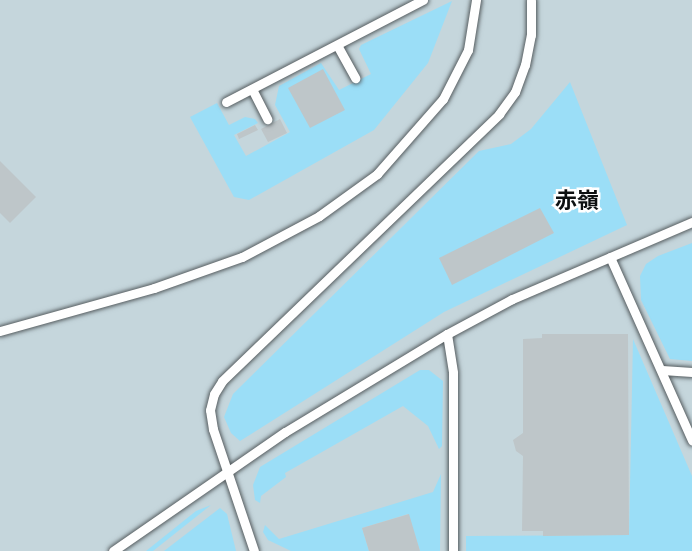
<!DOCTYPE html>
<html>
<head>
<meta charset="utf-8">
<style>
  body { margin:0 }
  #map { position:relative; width:692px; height:551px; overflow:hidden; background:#d9e1e4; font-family:Literata,"Noto Sans JP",serif }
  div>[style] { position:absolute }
  .built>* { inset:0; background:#c5d6dc }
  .green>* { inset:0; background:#9bdef7 }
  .building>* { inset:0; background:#bec6c9 }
  .roads { filter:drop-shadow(0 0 2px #565d60) drop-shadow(0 0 2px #565d60) }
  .lane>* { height:9px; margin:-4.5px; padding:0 4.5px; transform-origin:4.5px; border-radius:4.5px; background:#fff }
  span { translate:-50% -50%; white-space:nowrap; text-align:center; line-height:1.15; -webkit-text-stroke:5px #fff; paint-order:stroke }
  .quarter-label { font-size:22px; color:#0d1011; font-weight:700 }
</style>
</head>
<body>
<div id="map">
  <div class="built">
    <div style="clip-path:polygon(0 0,692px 0,692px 551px,0 551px)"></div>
  </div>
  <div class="green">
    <div style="clip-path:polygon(452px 1px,428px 63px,374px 130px,249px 200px,234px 197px,190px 117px,217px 103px,229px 125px,245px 117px,255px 119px,258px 123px,234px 135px,246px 156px,290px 132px,275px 105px,279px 86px,321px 63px,339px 90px,371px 74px,359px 49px,361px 45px)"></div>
    <div style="clip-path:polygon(570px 82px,627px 225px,444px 312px,240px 441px,231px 433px,224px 417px,233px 394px,479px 151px,511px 144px,531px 129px)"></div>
    <div style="clip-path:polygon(692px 243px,692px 361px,670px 359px,641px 300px,640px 276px,646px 264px,658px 256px)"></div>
    <div style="clip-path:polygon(633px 339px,692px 476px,692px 551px,466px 551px,466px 536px,629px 535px)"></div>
    <div style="clip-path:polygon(420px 370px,429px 370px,443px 381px,442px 446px,439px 449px,428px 426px,403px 406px,285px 473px,286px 477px,261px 496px,260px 503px,255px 500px,253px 485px,260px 467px)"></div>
    <div style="clip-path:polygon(441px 474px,440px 551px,420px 551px,408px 514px,362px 528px,369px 551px,291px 551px,268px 540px,263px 532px,265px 525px,279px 539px,433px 492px)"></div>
    <div style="clip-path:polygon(211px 505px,153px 551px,146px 551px,196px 511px)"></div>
    <div style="clip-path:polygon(220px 508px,227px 514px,236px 551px,164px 551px)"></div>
  </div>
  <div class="building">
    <div style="clip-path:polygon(323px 69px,345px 110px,310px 128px,288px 88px)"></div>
    <div style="clip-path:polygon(280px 119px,287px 133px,268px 142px,261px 129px)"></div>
    <div style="clip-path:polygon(255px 125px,258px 130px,239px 139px,237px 134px)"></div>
    <div style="clip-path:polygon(0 161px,36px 197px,10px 223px,0 213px)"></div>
    <div style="clip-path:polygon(540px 208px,554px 233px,452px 285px,439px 258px)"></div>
    <div style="clip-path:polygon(542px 334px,628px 334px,629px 535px,543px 536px,543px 531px,522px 531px,523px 456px,516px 451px,513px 440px,523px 433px,523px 339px,542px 338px)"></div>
    <div style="clip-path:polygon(409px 514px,420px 551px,369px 551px,362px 528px)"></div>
  </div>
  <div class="roads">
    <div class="lane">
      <div style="left:337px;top:45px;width:38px;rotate:61deg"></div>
      <div style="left:252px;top:89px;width:34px;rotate:63deg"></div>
      <div style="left:226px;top:102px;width:222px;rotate:-27.4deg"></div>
      <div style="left:610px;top:257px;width:201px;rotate:65.9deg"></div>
      <div style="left:0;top:331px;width:160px;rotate:-15.6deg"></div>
      <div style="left:154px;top:288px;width:93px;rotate:-19.4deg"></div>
      <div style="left:242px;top:257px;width:87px;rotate:-28deg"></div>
      <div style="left:319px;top:216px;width:72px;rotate:-35.9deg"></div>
      <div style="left:377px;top:174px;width:100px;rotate:-48.7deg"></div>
      <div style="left:443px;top:99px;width:55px;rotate:-63deg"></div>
      <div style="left:468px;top:50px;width:51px;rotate:-80.9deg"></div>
      <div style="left:447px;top:334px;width:39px;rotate:81deg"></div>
      <div style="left:453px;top:373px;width:178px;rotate:90deg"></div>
      <div style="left:662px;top:370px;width:30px;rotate:4deg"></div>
      <div style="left:113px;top:551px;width:209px;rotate:-34.7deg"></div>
      <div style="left:285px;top:432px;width:189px;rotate:-31.2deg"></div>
      <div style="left:447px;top:334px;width:74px;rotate:-28.3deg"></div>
      <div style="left:512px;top:299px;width:196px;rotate:-23.2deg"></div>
      <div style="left:254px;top:551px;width:129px;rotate:-108.6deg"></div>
      <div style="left:213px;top:429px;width:19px;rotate:-99deg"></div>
      <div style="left:210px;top:410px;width:16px;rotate:-76deg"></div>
      <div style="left:214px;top:394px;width:15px;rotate:-58deg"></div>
      <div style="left:222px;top:381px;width:385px;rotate:-43.9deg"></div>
      <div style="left:499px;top:114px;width:27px;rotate:-54deg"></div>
      <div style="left:515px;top:92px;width:29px;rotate:-70deg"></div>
      <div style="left:525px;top:65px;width:31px;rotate:-79deg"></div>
      <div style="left:531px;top:35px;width:35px;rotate:-90deg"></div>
    </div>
  </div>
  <div class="quarter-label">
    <span style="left:577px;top:199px">赤嶺</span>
  </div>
</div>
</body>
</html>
